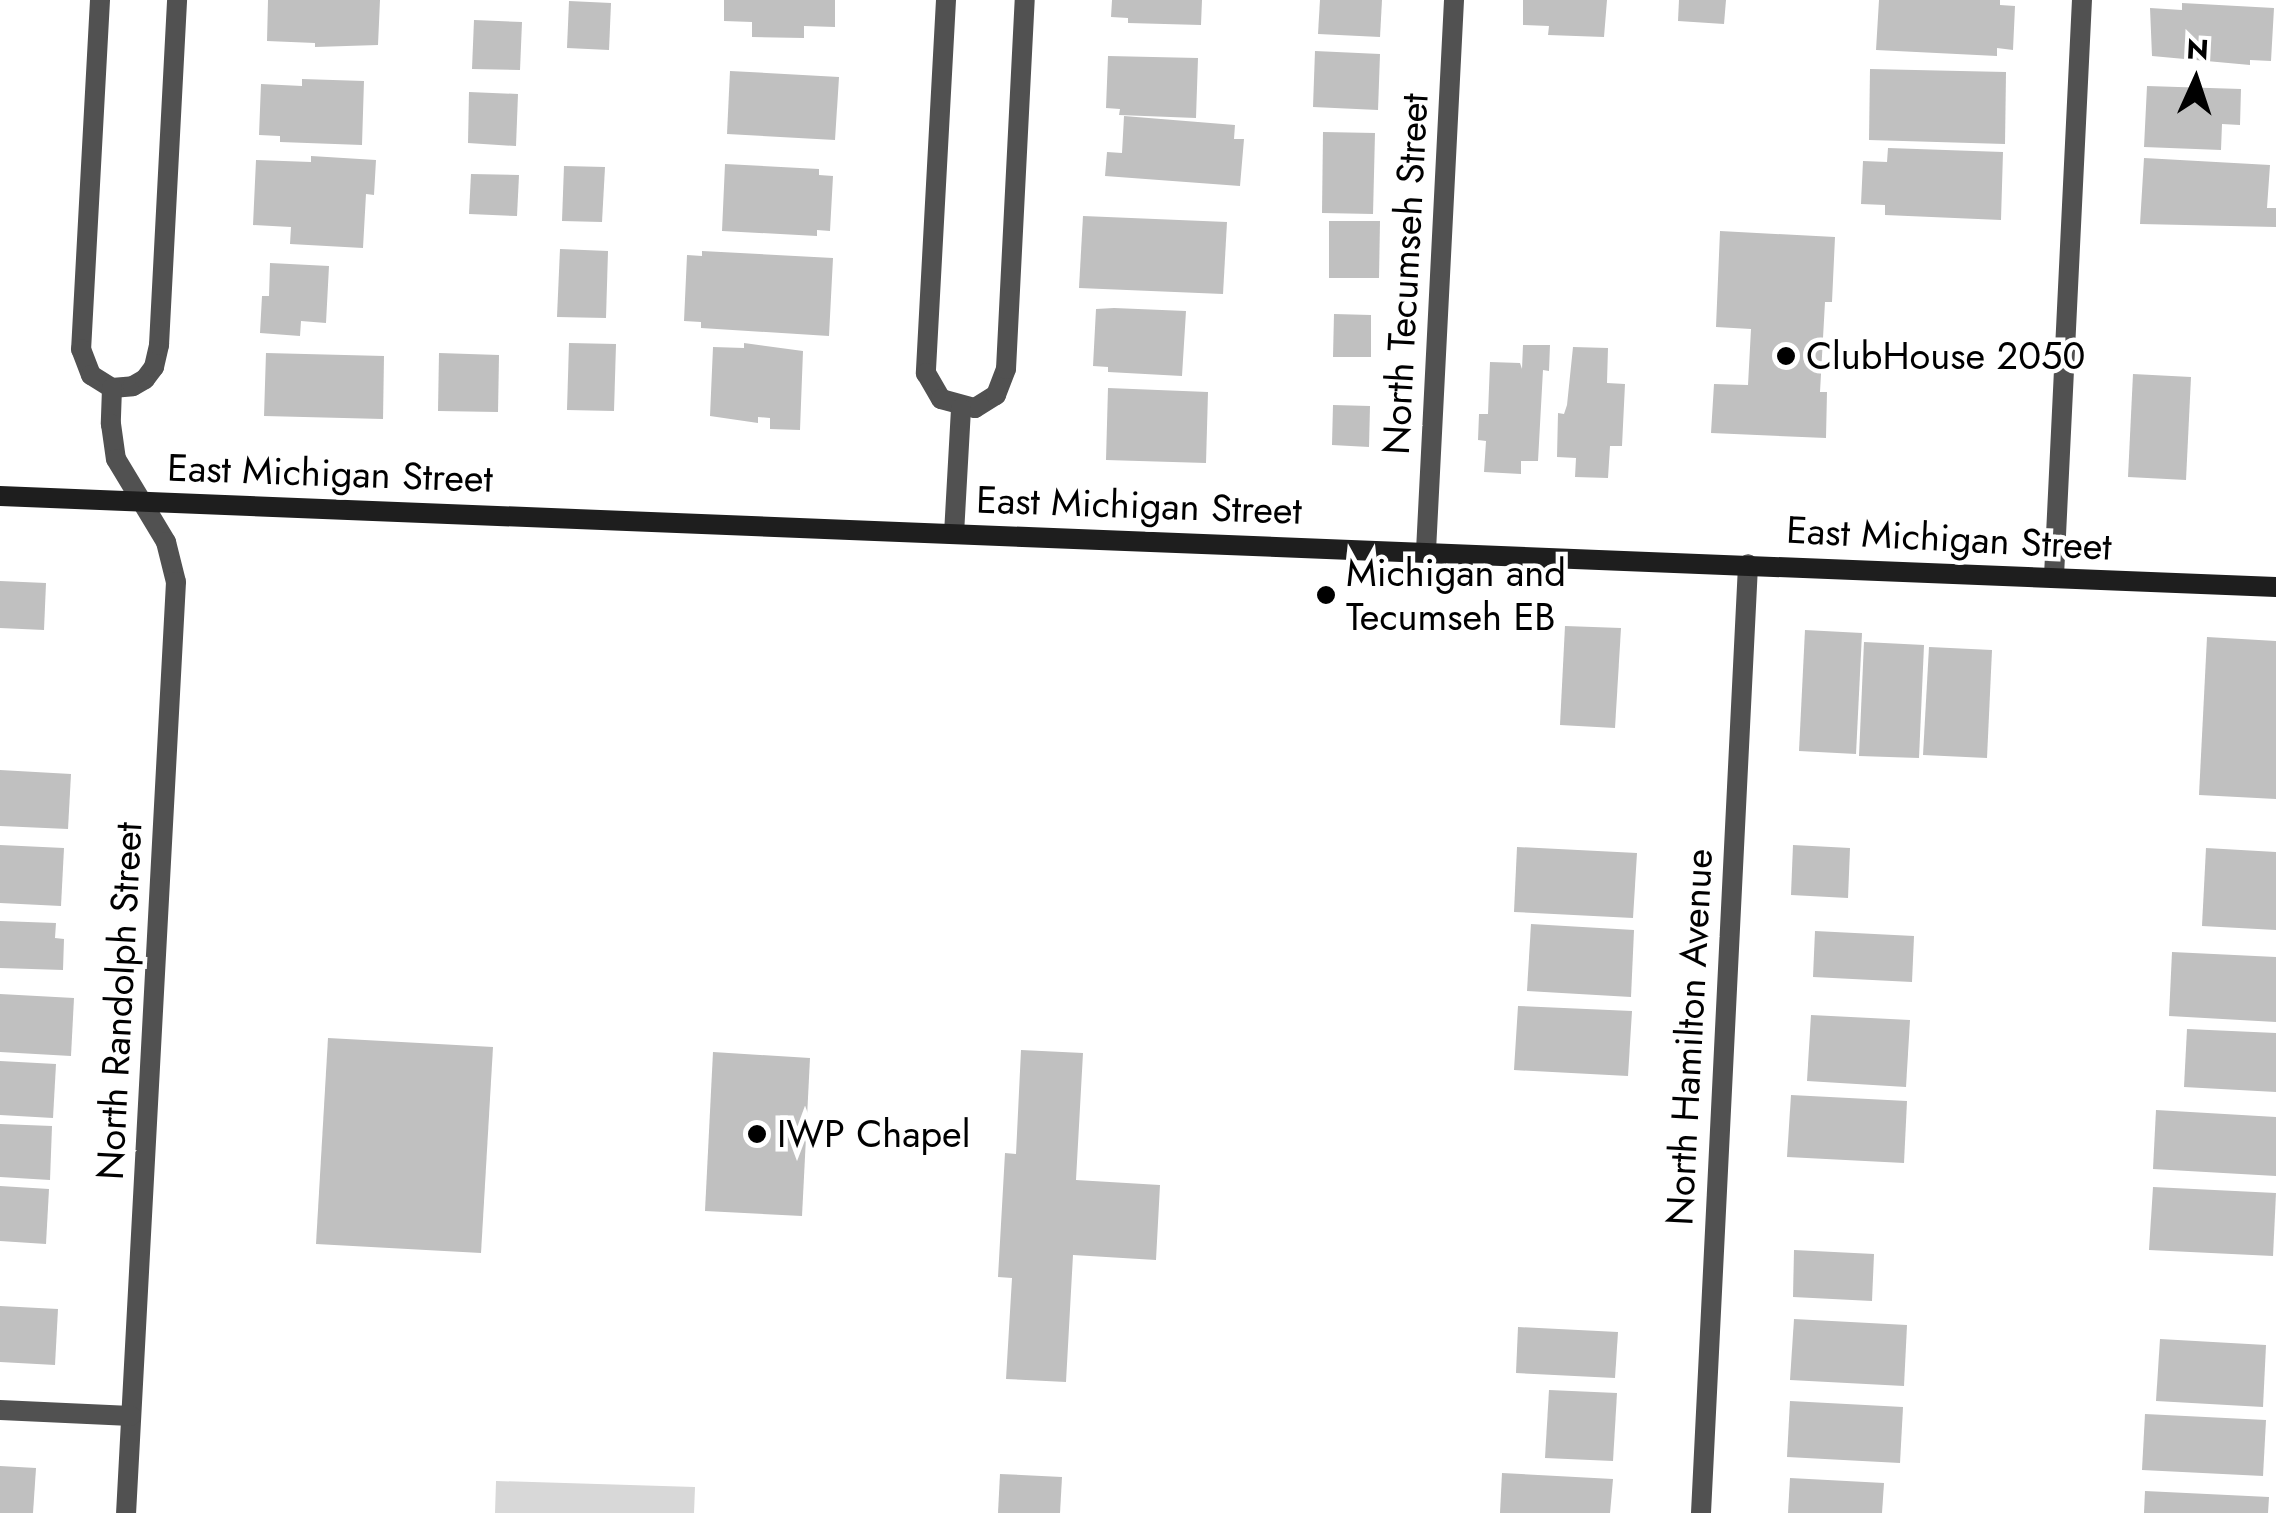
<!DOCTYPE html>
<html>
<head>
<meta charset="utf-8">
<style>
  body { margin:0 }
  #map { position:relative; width:2276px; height:1513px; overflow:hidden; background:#fff; font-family:Jost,sans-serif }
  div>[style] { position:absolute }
  .green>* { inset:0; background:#d8d8d8 }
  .building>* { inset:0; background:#c0c0c0 }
  .minor>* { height:20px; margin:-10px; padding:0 10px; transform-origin:10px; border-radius:10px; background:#515151 }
  .secondary>* { height:20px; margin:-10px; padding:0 10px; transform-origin:10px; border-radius:10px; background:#1e1e1e }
  .dots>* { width:28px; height:28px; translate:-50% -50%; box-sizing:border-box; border:5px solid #fff; border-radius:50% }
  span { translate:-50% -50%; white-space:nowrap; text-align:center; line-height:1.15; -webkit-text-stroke:9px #fff; paint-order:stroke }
  .street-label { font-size:38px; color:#000 }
  .poi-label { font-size:38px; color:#000 }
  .left { translate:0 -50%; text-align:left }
  .north { position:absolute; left:2146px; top:30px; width:100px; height:100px; -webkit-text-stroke:8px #fff; paint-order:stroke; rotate:3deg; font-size:28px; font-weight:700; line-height:40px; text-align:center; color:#000 }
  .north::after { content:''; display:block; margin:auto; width:35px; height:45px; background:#000; clip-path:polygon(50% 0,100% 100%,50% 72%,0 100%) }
</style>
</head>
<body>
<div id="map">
  <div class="green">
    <div style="clip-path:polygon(496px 1481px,695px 1487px,694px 1513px,495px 1513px)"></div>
  </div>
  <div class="building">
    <div style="clip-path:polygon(268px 0,380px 0,378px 45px,315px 47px,315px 43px,267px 41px)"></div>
    <div style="clip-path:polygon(724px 0,835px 0,835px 27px,804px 26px,804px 38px,752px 37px,752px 22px,724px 21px)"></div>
    <div style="clip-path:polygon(1112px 0,1202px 0,1201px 25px,1128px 23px,1128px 18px,1111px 17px)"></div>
    <div style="clip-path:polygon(1320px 0,1382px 0,1380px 37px,1318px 34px)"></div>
    <div style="clip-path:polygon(1523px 0,1607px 0,1604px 37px,1548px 35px,1549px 26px,1523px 25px)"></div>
    <div style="clip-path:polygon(1679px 0,1726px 0,1724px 24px,1678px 21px)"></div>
    <div style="clip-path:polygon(1879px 0,2000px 0,2000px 5px,2015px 6px,2013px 50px,1997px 48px,1997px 56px,1876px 50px)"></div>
    <div style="clip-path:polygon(569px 1px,611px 3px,609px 50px,567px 48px)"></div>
    <div style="clip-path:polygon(2182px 3px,2274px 8px,2271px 61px,2250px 60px,2250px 65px,2152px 56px,2150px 8px,2182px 10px)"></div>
    <div style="clip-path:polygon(474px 20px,522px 22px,520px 70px,472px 69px)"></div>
    <div style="clip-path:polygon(1315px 51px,1380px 54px,1378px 110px,1313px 107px)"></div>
    <div style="clip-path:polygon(1108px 56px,1198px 58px,1196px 118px,1119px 115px,1120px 109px,1106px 108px)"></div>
    <div style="clip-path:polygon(1870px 69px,2006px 72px,2005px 144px,1869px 140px)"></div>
    <div style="clip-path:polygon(730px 71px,839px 77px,835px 140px,727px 134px)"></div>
    <div style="clip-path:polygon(302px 79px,364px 81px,362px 145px,280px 142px,280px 136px,259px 135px,261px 84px,302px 86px)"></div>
    <div style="clip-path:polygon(2147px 86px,2241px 89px,2240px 125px,2222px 124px,2221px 150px,2144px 147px)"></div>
    <div style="clip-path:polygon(469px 92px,518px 94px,516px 146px,468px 143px)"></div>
    <div style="clip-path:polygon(1124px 116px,1235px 125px,1234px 139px,1244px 139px,1240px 186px,1105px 176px,1107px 152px,1122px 153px)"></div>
    <div style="clip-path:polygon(1323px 132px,1375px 133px,1373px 214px,1322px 213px)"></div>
    <div style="clip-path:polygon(1888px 148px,2003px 152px,2001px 220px,1885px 215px,1885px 205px,1861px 204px,1863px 161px,1887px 162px)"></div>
    <div style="clip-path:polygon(311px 156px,376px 160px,374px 195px,366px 194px,363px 248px,290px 244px,291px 227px,253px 225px,256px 160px,311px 162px)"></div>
    <div style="clip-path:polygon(2144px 158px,2270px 165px,2267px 208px,2276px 208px,2276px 227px,2140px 224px)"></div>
    <div style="clip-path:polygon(725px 164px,819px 169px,819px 175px,833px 176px,830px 231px,817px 230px,817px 236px,722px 231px)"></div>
    <div style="clip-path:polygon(564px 166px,605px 167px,602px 222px,562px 221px)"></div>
    <div style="clip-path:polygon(471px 174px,519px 175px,517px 216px,469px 214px)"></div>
    <div style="clip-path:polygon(1083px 216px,1227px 222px,1223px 294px,1079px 288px)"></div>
    <div style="clip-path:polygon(1329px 221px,1380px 221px,1379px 278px,1329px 278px)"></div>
    <div style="clip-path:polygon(1720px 231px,1835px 237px,1832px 302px,1825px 302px,1820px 392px,1827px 392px,1826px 438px,1711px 433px,1714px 384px,1748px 385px,1751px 329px,1716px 327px)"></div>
    <div style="clip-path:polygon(560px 249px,608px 251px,606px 318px,557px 317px)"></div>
    <div style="clip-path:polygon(702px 251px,833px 258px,829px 336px,701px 328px,701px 322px,684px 321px,687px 255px,702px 256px)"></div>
    <div style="clip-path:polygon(270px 263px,329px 266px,326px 323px,301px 321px,300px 336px,260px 333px,262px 296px,269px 296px)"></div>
    <div style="clip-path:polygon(1114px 308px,1186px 311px,1182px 376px,1108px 372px,1108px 367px,1093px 366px,1096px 309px)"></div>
    <div style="clip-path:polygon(1334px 314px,1371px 315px,1371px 357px,1333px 357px)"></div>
    <div style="clip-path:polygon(569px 343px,616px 344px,614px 411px,567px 410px)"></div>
    <div style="clip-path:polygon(744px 343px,803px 351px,800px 430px,770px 429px,770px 418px,758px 417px,758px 423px,710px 416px,713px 347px,744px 348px)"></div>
    <div style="clip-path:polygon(1523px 345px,1550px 345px,1549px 371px,1543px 370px,1538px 461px,1521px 461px,1521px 474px,1484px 472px,1486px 441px,1478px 440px,1479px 414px,1488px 414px,1490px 362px,1520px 363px,1522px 369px)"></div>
    <div style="clip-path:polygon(1573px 347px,1608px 348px,1607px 383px,1625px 384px,1622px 446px,1610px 446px,1608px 478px,1575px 477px,1576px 458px,1557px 457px,1558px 413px,1564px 414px,1567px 405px)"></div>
    <div style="clip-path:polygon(266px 353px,384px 356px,383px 419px,264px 416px)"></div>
    <div style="clip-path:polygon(439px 353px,499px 355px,498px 412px,438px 411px)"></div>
    <div style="clip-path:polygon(2133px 374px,2191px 377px,2186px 480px,2128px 477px)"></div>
    <div style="clip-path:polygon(1108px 388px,1208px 392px,1206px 463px,1106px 460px)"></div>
    <div style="clip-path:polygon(1333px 405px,1370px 406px,1369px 447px,1332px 445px)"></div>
    <div style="clip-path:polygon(0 581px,46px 583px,44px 630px,0 628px)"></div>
    <div style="clip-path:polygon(1565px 626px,1621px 628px,1615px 728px,1560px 725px)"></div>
    <div style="clip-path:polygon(1805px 630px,1862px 633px,1856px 754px,1799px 751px)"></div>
    <div style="clip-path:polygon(2207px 637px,2276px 641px,2276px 799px,2199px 795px)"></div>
    <div style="clip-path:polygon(1864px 642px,1924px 645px,1919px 758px,1859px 756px)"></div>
    <div style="clip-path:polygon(1929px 647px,1992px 650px,1987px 758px,1923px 755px)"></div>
    <div style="clip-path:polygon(0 770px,71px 774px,68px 829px,0 826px)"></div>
    <div style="clip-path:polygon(0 845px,64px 848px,61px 906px,0 903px)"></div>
    <div style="clip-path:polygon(1793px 845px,1850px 848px,1848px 898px,1791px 895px)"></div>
    <div style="clip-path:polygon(1517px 847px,1637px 853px,1633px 918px,1514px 912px)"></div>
    <div style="clip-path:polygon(2206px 848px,2276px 852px,2276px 930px,2202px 926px)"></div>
    <div style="clip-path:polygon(0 921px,56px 923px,55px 938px,64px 939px,63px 970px,0 968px)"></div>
    <div style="clip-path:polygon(1531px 924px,1634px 930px,1631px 997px,1527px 991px)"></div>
    <div style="clip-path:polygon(1815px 931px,1914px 936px,1912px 982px,1813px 977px)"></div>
    <div style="clip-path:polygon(2172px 952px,2276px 957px,2276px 1022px,2169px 1016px)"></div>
    <div style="clip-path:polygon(0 994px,74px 998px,71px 1056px,0 1052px)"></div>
    <div style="clip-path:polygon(1518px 1006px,1632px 1011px,1628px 1076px,1514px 1070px)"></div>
    <div style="clip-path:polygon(1811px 1015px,1910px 1020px,1906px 1087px,1807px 1081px)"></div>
    <div style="clip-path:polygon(2187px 1029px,2276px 1033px,2276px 1092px,2184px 1087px)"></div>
    <div style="clip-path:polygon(328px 1038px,493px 1047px,481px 1253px,316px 1244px)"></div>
    <div style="clip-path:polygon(1021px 1050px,1083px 1053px,1076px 1180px,1160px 1185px,1156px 1260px,1073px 1255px,1066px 1382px,1006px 1379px,1012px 1278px,998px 1277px,1005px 1153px,1016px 1154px)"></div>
    <div style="clip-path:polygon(713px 1052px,810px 1058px,802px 1216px,705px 1211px)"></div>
    <div style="clip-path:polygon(0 1061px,56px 1064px,53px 1118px,0 1115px)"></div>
    <div style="clip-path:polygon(1791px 1095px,1907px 1101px,1904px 1163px,1787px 1157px)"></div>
    <div style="clip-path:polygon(2156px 1110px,2276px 1117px,2276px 1176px,2153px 1169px)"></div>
    <div style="clip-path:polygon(0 1124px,52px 1126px,50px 1180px,0 1177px)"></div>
    <div style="clip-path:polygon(0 1186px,49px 1189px,46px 1244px,0 1241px)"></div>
    <div style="clip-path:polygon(2153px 1187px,2276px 1193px,2273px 1256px,2149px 1250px)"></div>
    <div style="clip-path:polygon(1794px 1250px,1874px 1254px,1872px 1301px,1793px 1297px)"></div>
    <div style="clip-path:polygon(0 1306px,58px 1309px,55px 1365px,0 1362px)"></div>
    <div style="clip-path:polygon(1794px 1319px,1907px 1325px,1904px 1386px,1790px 1380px)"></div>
    <div style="clip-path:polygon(1518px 1327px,1618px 1332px,1615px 1378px,1516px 1373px)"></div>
    <div style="clip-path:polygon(2160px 1339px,2266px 1345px,2263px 1407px,2156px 1401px)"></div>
    <div style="clip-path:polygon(1549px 1390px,1617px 1393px,1613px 1461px,1545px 1458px)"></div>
    <div style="clip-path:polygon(1790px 1401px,1903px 1407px,1900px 1463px,1787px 1457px)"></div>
    <div style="clip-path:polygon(2145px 1414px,2266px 1420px,2263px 1476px,2142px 1470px)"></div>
    <div style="clip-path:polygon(0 1466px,36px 1468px,33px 1513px,0 1513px)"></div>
    <div style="clip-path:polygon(1502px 1473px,1613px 1479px,1610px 1513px,1500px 1513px)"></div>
    <div style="clip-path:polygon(1000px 1474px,1062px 1477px,1060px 1513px,998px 1513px)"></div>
    <div style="clip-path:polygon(1790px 1478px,1884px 1483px,1882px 1513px,1788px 1513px)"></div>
    <div style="clip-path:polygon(2145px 1491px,2269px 1497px,2268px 1513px,2144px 1513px)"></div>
  </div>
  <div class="minor">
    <div style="left:100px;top:0;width:350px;rotate:93.1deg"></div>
    <div style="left:81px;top:349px;width:28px;rotate:69deg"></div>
    <div style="left:91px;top:375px;width:25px;rotate:32deg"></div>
    <div style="left:112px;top:388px;width:21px;rotate:-5deg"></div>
    <div style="left:133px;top:386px;width:14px;rotate:-30deg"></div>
    <div style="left:145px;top:379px;width:15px;rotate:-53deg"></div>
    <div style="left:154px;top:367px;width:23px;rotate:-77deg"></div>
    <div style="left:159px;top:345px;width:345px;rotate:-87deg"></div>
    <div style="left:946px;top:0;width:374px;rotate:93.1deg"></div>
    <div style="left:926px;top:373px;width:30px;rotate:60deg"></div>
    <div style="left:941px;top:399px;width:35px;rotate:15deg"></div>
    <div style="left:975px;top:408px;width:25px;rotate:-32deg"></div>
    <div style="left:996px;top:395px;width:28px;rotate:-69deg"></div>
    <div style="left:1006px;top:369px;width:369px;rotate:-87.1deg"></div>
    <div style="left:112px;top:388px;width:36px;rotate:92deg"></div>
    <div style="left:111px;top:424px;width:35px;rotate:82deg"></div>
    <div style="left:116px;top:459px;width:97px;rotate:58.9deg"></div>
    <div style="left:166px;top:542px;width:41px;rotate:76deg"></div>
    <div style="left:176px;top:582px;width:932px;rotate:93.07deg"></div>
    <div style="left:954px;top:534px;width:126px;rotate:-86.8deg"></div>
    <div style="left:1426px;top:551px;width:552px;rotate:-87.09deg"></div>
    <div style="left:2054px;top:576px;width:577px;rotate:-87.22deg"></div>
    <div style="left:0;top:1410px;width:131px;rotate:2.6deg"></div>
    <div style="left:1701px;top:1513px;width:950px;rotate:-87.16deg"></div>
  </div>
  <div class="secondary">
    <div style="left:0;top:496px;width:2278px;rotate:2.29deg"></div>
  </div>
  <div class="dots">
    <div style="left:1786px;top:356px;background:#000"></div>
    <div style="left:1326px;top:595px;background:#000"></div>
    <div style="left:757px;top:1134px;background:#000"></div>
  </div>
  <div class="street-label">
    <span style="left:1405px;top:274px;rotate:-87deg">North Tecumseh Street</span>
    <span style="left:330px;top:473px;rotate:2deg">East Michigan Street</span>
    <span style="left:1139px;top:505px;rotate:2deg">East Michigan Street</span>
    <span style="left:1949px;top:538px;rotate:3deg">East Michigan Street</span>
    <span style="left:119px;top:1001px;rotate:-87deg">North Randolph Street</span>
    <span style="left:1689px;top:1037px;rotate:-87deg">North Hamilton Avenue</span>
  </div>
  <div class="poi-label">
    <span class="left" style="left:1806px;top:356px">ClubHouse 2050</span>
    <span class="left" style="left:1346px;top:595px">Michigan and<br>Tecumseh EB</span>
    <span class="left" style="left:777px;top:1134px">IWP Chapel</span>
  </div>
  <div class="north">N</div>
</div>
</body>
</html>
